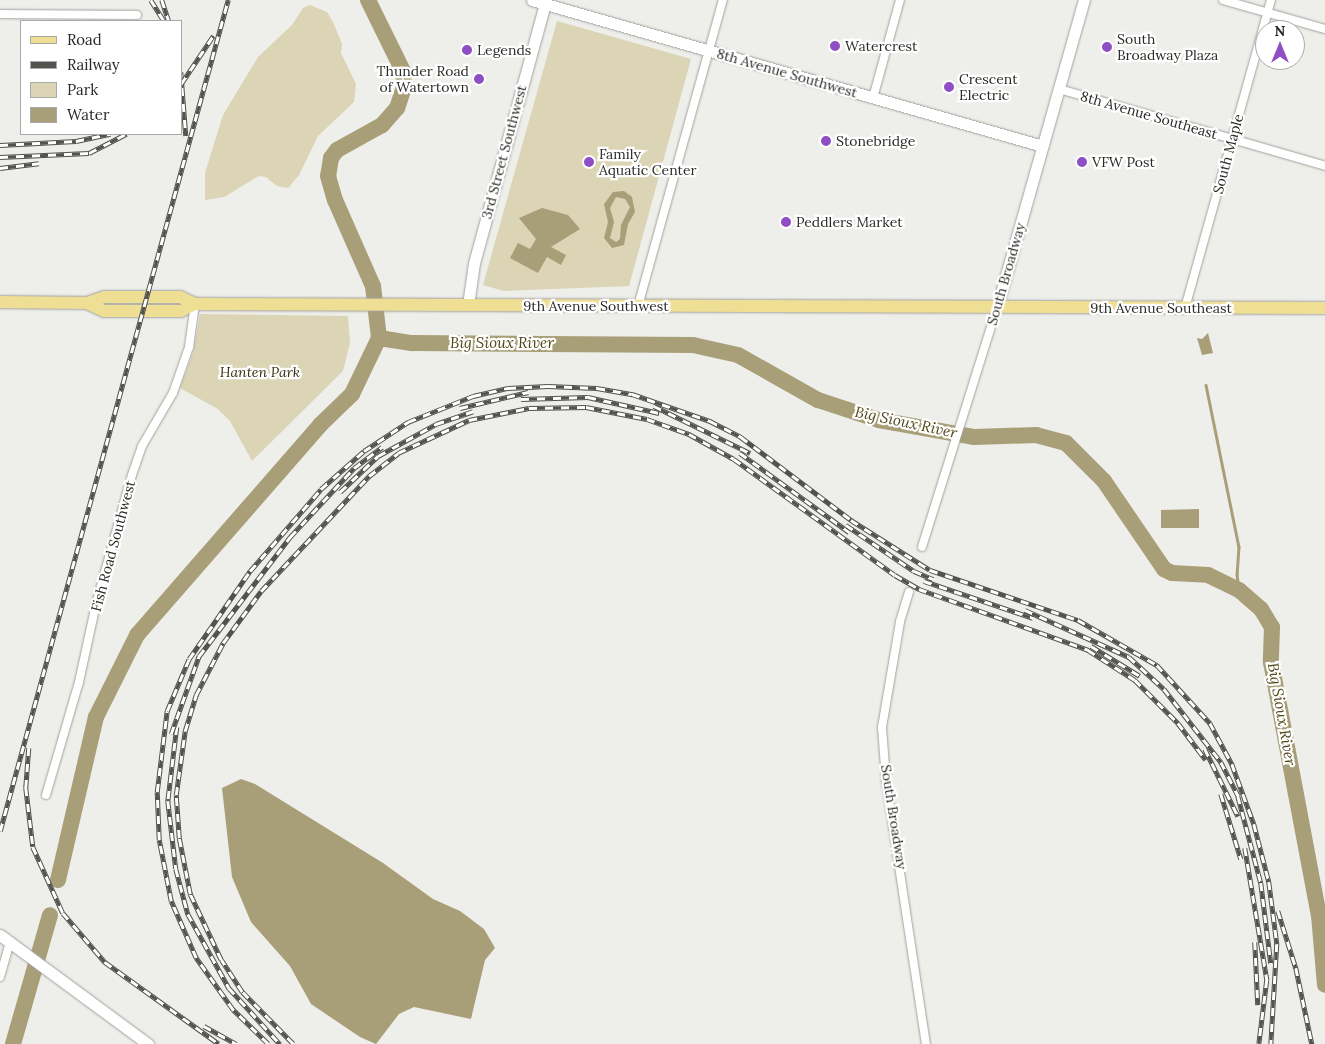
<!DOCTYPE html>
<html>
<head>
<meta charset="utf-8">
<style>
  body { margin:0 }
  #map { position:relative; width:1325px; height:1044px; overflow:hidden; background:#eeeeea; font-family:Lora,serif }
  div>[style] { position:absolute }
  .green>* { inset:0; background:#dbd4b5 }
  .water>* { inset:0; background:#a89f78 }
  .stream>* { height:2.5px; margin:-1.25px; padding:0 1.25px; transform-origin:1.25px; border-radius:1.25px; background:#a89f78 }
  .river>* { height:16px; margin:-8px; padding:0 8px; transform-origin:8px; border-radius:8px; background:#a89f78 }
  .roads { filter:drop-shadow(0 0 1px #a2a19e) drop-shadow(0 0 1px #a2a19e) }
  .street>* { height:8px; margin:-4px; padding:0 4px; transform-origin:4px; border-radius:4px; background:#fff }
  .secondary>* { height:11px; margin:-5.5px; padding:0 5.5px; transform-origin:5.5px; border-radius:5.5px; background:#fff }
  .primary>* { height:12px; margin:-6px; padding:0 6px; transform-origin:6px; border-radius:6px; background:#efdf94 }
  .rail>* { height:4.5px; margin-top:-2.25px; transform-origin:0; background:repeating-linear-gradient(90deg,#fff 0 8px,#52524f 0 16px); box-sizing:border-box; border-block:1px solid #52524f }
  .dots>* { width:14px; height:14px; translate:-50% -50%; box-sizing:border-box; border:2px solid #fff; border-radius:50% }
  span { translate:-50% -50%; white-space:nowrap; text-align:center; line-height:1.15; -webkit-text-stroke:4.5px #fff; paint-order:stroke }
  .poi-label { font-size:14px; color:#292927 }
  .left { translate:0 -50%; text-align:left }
  .right { translate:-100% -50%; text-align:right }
  .street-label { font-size:14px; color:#292927 }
  .park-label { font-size:14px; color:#37300f; font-style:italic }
  .water-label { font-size:15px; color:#514717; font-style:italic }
  .legend { position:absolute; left:20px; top:20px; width:162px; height:115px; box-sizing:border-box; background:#fff; border:1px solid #a9a9a9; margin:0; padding:6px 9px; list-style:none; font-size:15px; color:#292927 }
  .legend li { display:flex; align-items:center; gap:10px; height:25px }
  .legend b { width:25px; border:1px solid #a9a9a9 }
  .north { position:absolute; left:1255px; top:20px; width:50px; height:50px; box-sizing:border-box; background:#fff; border:1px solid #a9a9a9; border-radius:50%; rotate:0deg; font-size:14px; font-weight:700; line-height:20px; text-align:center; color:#292927 }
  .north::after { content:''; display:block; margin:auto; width:18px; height:22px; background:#8e4ec4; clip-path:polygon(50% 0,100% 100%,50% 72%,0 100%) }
</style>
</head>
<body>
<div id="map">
  <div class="green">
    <div style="clip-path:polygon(310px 5px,327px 12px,333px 22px,342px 44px,341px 53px,356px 84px,354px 102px,318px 136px,299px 175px,288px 188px,277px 186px,266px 177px,259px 176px,224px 197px,205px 200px,205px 173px,223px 115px,258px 57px,292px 25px,303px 8px)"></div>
    <div style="clip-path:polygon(557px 21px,691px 59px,629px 286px,504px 291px,483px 285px)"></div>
    <div style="clip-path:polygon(200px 314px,348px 316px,350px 343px,343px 371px,252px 461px,230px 421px,218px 409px,180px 388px,193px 353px)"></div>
  </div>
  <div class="water">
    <div style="clip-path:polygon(evenodd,624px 191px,632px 197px,635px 212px,628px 224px,624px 245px,612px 248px,604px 238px,608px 222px,604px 204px,613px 192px,624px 191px,616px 197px,625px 199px,630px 207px,621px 225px,620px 239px,616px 242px,610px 238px,614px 222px,610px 208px,616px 197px)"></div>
    <div style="clip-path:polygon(542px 208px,568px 215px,580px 229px,551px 247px,566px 255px,561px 265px,547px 257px,538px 273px,510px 258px,518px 243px,530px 249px,536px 239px,519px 218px)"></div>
    <div style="clip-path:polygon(1208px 333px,1213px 353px,1202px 355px,1197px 338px,1202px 339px)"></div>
    <div style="clip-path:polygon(1199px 509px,1199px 528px,1161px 528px,1161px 510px)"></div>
    <div style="clip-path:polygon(241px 779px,255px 784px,383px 863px,433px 899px,460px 911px,484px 929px,495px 948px,485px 960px,471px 1019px,414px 1007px,399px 1014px,376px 1044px,360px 1037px,311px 1004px,290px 966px,251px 922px,232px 877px,222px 788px)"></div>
  </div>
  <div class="stream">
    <div style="left:1206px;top:385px;width:165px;rotate:78.5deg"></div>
    <div style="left:1239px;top:547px;width:27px;rotate:94deg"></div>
    <div style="left:1237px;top:574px;width:16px;rotate:83deg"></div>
  </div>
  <div class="river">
    <div style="left:368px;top:0;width:79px;rotate:63.8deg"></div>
    <div style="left:403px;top:71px;width:16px;rotate:86deg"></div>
    <div style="left:404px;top:87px;width:22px;rotate:108deg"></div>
    <div style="left:397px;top:108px;width:23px;rotate:131deg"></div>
    <div style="left:382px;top:125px;width:51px;rotate:150.9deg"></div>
    <div style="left:337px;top:150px;width:10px;rotate:127deg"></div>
    <div style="left:331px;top:158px;width:18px;rotate:99deg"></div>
    <div style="left:328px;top:176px;width:25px;rotate:74deg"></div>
    <div style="left:335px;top:200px;width:94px;rotate:66.2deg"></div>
    <div style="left:373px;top:286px;width:52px;rotate:83.4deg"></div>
    <div style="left:379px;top:338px;width:33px;rotate:9deg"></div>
    <div style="left:412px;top:343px;width:281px;rotate:0.4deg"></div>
    <div style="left:693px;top:345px;width:46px;rotate:12.5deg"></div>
    <div style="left:738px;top:355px;width:92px;rotate:29.4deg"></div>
    <div style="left:818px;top:400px;width:64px;rotate:18.2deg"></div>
    <div style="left:879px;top:420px;width:97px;rotate:10.1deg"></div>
    <div style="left:974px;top:437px;width:62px;rotate:-1.8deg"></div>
    <div style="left:1036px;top:435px;width:31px;rotate:15deg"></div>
    <div style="left:1066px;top:443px;width:54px;rotate:45deg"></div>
    <div style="left:1104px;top:481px;width:107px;rotate:55.7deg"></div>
    <div style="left:1164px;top:569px;width:9px;rotate:27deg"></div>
    <div style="left:1172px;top:573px;width:36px;rotate:3deg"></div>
    <div style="left:1208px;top:575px;width:34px;rotate:26deg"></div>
    <div style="left:1239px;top:590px;width:29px;rotate:41deg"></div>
    <div style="left:1261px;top:609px;width:21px;rotate:59deg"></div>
    <div style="left:1272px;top:627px;width:35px;rotate:92deg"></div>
    <div style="left:1271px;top:662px;width:258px;rotate:79.3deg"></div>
    <div style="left:1319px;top:915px;width:70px;rotate:85.1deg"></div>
    <div style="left:58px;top:880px;width:167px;rotate:-76.9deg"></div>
    <div style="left:96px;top:717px;width:92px;rotate:-63.4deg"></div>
    <div style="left:137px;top:635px;width:279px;rotate:-48.9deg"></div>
    <div style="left:320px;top:425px;width:45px;rotate:-44.1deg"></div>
    <div style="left:352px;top:394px;width:62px;rotate:-64.3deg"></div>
    <div style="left:13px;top:1044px;width:134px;rotate:-74deg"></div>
  </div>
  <div class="roads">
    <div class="street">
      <div style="left:1223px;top:0;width:106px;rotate:15.9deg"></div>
      <div style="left:0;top:14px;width:137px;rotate:0.4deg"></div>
      <div style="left:1059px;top:89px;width:277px;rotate:16.1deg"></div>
      <div style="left:873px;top:98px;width:102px;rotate:-74.6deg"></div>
      <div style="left:638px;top:306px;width:318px;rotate:-74.5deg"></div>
      <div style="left:1185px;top:308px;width:320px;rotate:-74.4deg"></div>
      <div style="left:922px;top:547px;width:251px;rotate:-72.6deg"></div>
      <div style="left:909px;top:592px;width:31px;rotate:107deg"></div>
      <div style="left:900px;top:622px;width:107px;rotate:99.7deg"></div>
      <div style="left:882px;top:727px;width:53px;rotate:85.7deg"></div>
      <div style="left:886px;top:780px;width:267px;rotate:81.4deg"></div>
      <div style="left:46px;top:795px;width:118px;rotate:-73.7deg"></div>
      <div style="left:79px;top:682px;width:80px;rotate:-77.7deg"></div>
      <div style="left:96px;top:604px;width:134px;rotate:-74.4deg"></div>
      <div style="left:132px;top:475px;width:31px;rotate:-71deg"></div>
      <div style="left:142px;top:446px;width:61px;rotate:-59.7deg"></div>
      <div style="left:173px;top:393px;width:49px;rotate:-70.8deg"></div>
      <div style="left:189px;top:347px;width:43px;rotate:-82.1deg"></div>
      <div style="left:0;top:977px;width:36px;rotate:-74deg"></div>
    </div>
    <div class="secondary">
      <div style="left:532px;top:0;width:531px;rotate:15.95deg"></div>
      <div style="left:468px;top:305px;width:42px;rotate:-81.9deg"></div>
      <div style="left:474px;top:263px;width:269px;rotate:-74.7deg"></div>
      <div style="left:997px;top:307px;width:319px;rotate:-74.2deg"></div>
      <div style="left:0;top:935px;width:184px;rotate:36.4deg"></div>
    </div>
    <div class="primary">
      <div style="left:0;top:302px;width:87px;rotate:0.7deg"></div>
      <div style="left:87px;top:303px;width:18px;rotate:-19deg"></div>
      <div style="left:104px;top:297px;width:76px"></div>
      <div style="left:180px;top:297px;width:17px;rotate:25deg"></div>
      <div style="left:195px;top:304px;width:1130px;rotate:0.2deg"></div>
      <div style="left:87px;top:303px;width:19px;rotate:25deg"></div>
      <div style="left:104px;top:311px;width:77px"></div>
      <div style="left:181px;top:311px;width:16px;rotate:-27deg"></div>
    </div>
  </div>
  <div class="rail">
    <div style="left:151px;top:0;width:25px;rotate:58deg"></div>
    <div style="left:162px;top:0;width:22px;rotate:72deg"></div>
    <div style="left:181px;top:72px;width:64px;rotate:85.5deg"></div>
    <div style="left:181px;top:84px;width:58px;rotate:-56.3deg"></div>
    <div style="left:0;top:145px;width:76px;rotate:-3deg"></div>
    <div style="left:76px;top:141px;width:35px;rotate:-12deg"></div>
    <div style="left:0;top:157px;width:89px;rotate:-2.6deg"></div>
    <div style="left:89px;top:153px;width:42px;rotate:-27.2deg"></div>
    <div style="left:0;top:168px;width:39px;rotate:-7deg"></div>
    <div style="left:521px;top:399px;width:67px;rotate:-1.7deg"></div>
    <div style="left:588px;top:397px;width:73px;rotate:12.7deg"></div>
    <div style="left:654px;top:406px;width:107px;rotate:26.1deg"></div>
    <div style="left:460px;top:408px;width:70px;rotate:-13.2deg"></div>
    <div style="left:740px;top:453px;width:135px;rotate:35.9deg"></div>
    <div style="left:340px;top:492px;width:52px;rotate:-43.5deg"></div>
    <div style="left:378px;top:456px;width:66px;rotate:-28.9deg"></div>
    <div style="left:436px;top:424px;width:39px;rotate:-19deg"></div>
    <div style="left:846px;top:525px;width:82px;rotate:34.1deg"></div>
    <div style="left:914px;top:571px;width:21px;rotate:23deg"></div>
    <div style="left:924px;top:581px;width:115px;rotate:18.7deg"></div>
    <div style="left:1025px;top:610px;width:114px;rotate:24.3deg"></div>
    <div style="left:1129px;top:657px;width:47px;rotate:42.4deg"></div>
    <div style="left:1164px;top:689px;width:93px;rotate:52deg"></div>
    <div style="left:1221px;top:762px;width:38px;rotate:63deg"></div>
    <div style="left:1238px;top:796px;width:90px;rotate:75.2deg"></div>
    <div style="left:1261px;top:883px;width:81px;rotate:82.9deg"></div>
    <div style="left:1091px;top:646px;width:57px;rotate:31.5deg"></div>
    <div style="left:177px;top:727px;width:75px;rotate:96.9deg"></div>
    <div style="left:168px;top:801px;width:68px;rotate:83.3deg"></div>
    <div style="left:176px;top:869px;width:47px;rotate:75.1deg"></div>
    <div style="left:188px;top:914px;width:85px;rotate:61deg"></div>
    <div style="left:229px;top:988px;width:76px;rotate:47.7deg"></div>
    <div style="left:171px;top:734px;width:83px;rotate:-70.3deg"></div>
    <div style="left:199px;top:656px;width:150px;rotate:-52.6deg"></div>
    <div style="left:290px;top:537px;width:94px;rotate:-47.2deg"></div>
    <div style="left:354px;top:468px;width:35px;rotate:-37deg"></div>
    <div style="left:29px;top:748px;width:40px;rotate:94.3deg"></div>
    <div style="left:26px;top:788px;width:59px;rotate:83.2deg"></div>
    <div style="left:33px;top:847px;width:72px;rotate:65.6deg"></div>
    <div style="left:63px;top:913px;width:65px;rotate:49.4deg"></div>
    <div style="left:105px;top:962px;width:140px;rotate:35.7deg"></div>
    <div style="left:1205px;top:749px;width:75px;rotate:63.8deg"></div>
    <div style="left:1221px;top:794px;width:68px;rotate:72.9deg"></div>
    <div style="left:0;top:831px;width:862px;rotate:-74.66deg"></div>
    <div style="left:1245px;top:848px;width:134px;rotate:80.5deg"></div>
    <div style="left:1267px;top:980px;width:64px;rotate:97.1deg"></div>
    <div style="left:1278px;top:911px;width:60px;rotate:72.5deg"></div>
    <div style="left:1296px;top:968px;width:78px;rotate:78.1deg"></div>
    <div style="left:1255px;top:942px;width:63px;rotate:87.3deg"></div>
    <div style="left:204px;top:1026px;width:37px;rotate:29deg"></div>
    <div style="left:268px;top:1044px;width:49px;rotate:-135.8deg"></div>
    <div style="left:233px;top:1010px;width:64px;rotate:-125.4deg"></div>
    <div style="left:196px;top:958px;width:62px;rotate:-113.7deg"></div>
    <div style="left:171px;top:901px;width:62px;rotate:-101.1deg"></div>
    <div style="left:159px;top:840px;width:48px;rotate:-92.4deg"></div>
    <div style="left:157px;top:792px;width:82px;rotate:-83deg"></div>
    <div style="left:167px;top:711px;width:56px;rotate:-67.1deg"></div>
    <div style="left:189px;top:659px;width:107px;rotate:-55.3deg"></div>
    <div style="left:250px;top:571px;width:108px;rotate:-49.1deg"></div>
    <div style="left:321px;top:489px;width:57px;rotate:-41.5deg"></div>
    <div style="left:364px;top:451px;width:53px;rotate:-33.4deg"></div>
    <div style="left:408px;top:422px;width:70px;rotate:-21.8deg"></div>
    <div style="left:473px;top:396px;width:36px;rotate:-13deg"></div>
    <div style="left:508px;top:388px;width:40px;rotate:-2.9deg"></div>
    <div style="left:548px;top:386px;width:49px;rotate:2.3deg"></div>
    <div style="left:597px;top:388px;width:36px;rotate:10deg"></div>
    <div style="left:632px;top:394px;width:83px;rotate:19.1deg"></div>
    <div style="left:710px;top:421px;width:35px;rotate:27deg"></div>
    <div style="left:741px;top:437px;width:138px;rotate:37deg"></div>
    <div style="left:851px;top:520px;width:93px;rotate:32.3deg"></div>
    <div style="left:930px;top:570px;width:156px;rotate:18.7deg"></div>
    <div style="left:1078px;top:620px;width:91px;rotate:29.7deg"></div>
    <div style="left:1157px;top:665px;width:79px;rotate:47.6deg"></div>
    <div style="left:1210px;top:723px;width:47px;rotate:61.8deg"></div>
    <div style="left:1232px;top:764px;width:64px;rotate:69.9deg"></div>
    <div style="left:1254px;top:824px;width:60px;rotate:75.5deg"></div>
    <div style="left:1269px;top:882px;width:63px;rotate:82.6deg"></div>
    <div style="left:1277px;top:944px;width:100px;rotate:93.4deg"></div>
    <div style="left:293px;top:1044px;width:73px;rotate:-134.4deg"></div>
    <div style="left:242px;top:992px;width:38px;rotate:-123deg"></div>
    <div style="left:221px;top:960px;width:73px;rotate:-115.2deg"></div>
    <div style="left:190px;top:894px;width:57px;rotate:-101.1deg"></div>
    <div style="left:179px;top:838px;width:43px;rotate:-94deg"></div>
    <div style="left:176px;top:795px;width:65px;rotate:-82deg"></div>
    <div style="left:185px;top:731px;width:38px;rotate:-73deg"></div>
    <div style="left:196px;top:695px;width:59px;rotate:-62.6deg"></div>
    <div style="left:223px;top:643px;width:64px;rotate:-53.8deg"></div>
    <div style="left:261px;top:591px;width:158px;rotate:-46.8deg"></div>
    <div style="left:369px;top:476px;width:37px;rotate:-38deg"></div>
    <div style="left:398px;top:453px;width:78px;rotate:-24.9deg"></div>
    <div style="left:469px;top:420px;width:61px;rotate:-11.3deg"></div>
    <div style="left:529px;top:408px;width:57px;rotate:-1deg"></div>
    <div style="left:586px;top:407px;width:62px;rotate:11.1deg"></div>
    <div style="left:647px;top:419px;width:45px;rotate:19.7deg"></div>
    <div style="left:689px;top:434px;width:51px;rotate:29.1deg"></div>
    <div style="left:734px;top:459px;width:198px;rotate:35.8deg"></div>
    <div style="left:895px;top:575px;width:28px;rotate:30deg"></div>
    <div style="left:919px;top:589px;width:180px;rotate:19.8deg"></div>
    <div style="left:1088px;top:650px;width:56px;rotate:32.6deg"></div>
    <div style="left:1135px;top:680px;width:61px;rotate:45deg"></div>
    <div style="left:1178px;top:723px;width:46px;rotate:52.9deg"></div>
  </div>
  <div class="dots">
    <div style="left:835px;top:46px;background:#8e4ec4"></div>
    <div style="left:1107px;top:47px;background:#8e4ec4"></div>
    <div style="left:467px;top:50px;background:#8e4ec4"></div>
    <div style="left:479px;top:79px;background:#8e4ec4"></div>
    <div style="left:949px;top:87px;background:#8e4ec4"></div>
    <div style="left:826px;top:141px;background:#8e4ec4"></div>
    <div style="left:589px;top:162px;background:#8e4ec4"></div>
    <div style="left:1082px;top:162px;background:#8e4ec4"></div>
    <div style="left:786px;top:222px;background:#8e4ec4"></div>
  </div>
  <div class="poi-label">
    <span class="left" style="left:1117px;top:47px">South<br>Broadway Plaza</span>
    <span class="left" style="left:845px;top:46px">Watercrest</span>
    <span class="left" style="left:477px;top:50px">Legends</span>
    <span class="right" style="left:469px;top:79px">Thunder Road<br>of Watertown</span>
    <span class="left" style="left:959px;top:87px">Crescent<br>Electric</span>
    <span class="left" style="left:836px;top:141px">Stonebridge</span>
    <span class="left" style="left:599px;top:162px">Family<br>Aquatic Center</span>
    <span class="left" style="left:1092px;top:162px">VFW Post</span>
    <span class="left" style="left:796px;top:222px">Peddlers Market</span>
  </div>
  <div class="street-label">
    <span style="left:787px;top:73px;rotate:16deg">8th Avenue Southwest</span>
    <span style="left:1149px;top:115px;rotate:16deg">8th Avenue Southeast</span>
    <span style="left:504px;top:152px;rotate:-75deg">3rd Street Southwest</span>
    <span style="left:1228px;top:154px;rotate:-75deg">South Maple</span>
    <span style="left:1006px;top:274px;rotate:-74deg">South Broadway</span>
    <span style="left:596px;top:306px">9th Avenue Southwest</span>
    <span style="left:1161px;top:308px">9th Avenue Southeast</span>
    <span style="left:113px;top:546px;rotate:-75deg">Fish Road Southwest</span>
    <span style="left:894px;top:817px;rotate:81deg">South Broadway</span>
  </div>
  <div class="park-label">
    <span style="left:260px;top:372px">Hanten Park</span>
  </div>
  <div class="water-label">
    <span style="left:502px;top:343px">Big Sioux River</span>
    <span style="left:906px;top:422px;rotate:12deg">Big Sioux River</span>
    <span style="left:1282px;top:714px;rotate:80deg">Big Sioux River</span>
  </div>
  <ul class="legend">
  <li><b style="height:6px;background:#efdf94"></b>Road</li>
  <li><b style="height:6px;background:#52524f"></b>Railway</li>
  <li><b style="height:14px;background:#dbd4b5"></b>Park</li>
  <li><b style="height:14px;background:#a89f78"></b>Water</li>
  </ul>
  <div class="north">N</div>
</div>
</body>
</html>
